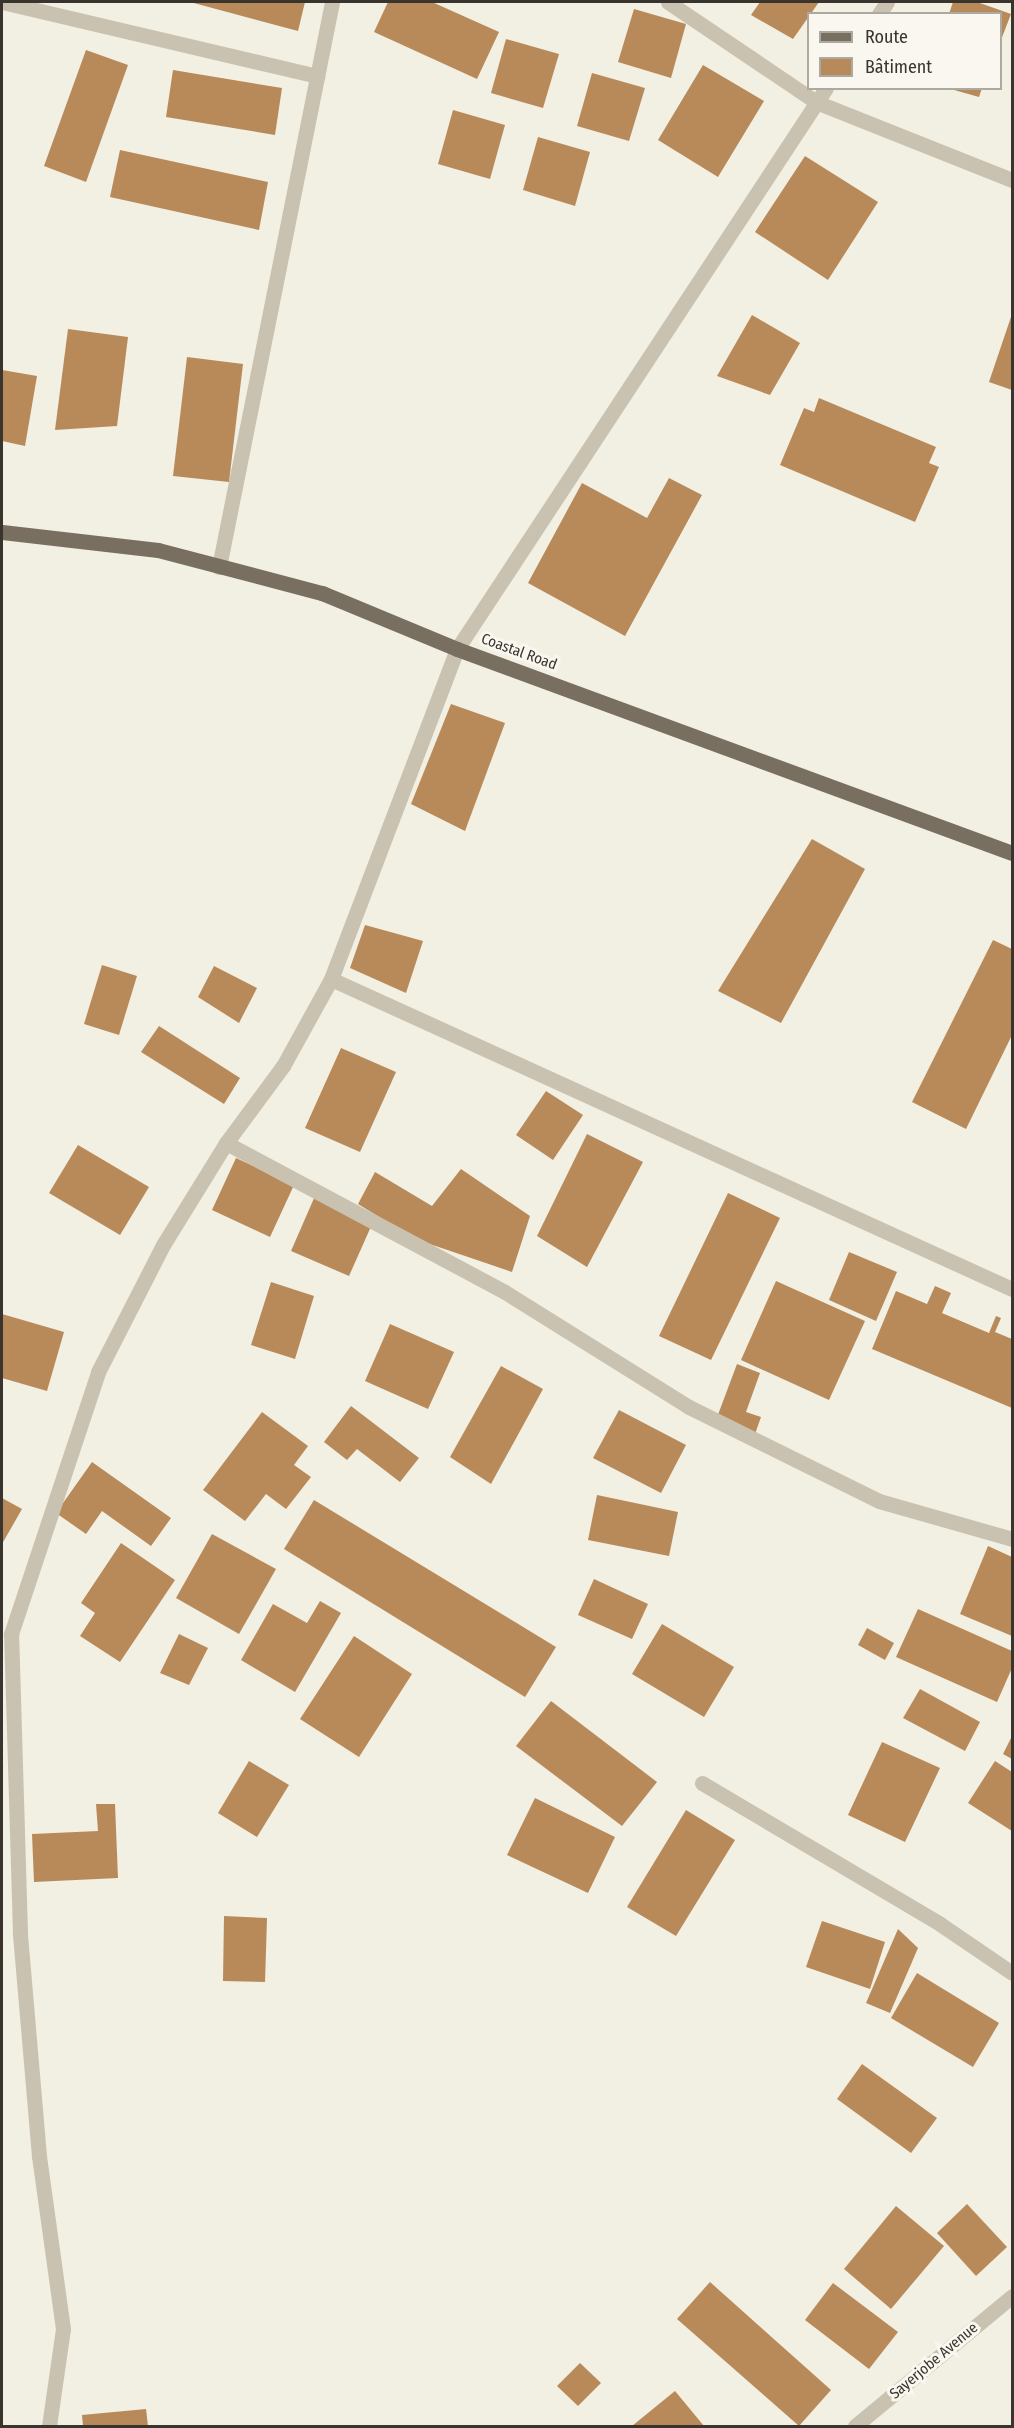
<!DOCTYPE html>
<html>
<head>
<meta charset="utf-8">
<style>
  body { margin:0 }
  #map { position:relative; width:1014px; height:2428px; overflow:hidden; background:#f2efe3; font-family:"Fira Sans Condensed",sans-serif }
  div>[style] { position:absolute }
  .building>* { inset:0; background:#b98a59 }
  .minor>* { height:15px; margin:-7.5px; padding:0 7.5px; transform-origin:7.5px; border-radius:7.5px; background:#c9c2b0 }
  .tertiary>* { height:15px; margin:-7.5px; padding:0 7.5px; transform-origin:7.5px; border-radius:7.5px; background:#c9c2b0 }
  .primary>* { height:15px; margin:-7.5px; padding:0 7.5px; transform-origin:7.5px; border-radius:7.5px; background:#796f60 }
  span { translate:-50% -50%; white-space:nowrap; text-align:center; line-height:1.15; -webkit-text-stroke:6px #f9f7ef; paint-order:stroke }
  .street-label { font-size:15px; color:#39342d }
  .frame { position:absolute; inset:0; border:3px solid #39342d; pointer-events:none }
  .legend { position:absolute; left:807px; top:12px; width:195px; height:78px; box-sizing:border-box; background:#f9f7ef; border:2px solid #aca9a1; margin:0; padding:8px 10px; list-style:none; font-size:18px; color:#39342d }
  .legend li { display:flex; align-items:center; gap:12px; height:30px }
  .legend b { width:30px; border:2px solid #aca9a1 }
</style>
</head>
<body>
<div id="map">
  <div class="building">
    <div style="clip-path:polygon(190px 2px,305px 2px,298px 31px)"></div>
    <div style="clip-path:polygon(388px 2px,432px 2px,499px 32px,477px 79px,374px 32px)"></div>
    <div style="clip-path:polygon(760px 2px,819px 2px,793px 39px,751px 15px)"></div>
    <div style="clip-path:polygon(953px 2px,977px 2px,1011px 14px,1001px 40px,1000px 14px,949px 14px)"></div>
    <div style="clip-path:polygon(634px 9px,686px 24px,671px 78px,618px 62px)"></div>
    <div style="clip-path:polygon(506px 39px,559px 54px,543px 108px,491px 93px)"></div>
    <div style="clip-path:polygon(86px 50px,128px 65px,86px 182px,44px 166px)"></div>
    <div style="clip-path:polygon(703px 65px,764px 101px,718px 177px,658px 140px)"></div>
    <div style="clip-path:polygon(173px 70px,282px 88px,275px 135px,166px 117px)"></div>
    <div style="clip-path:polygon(592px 73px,645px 88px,629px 141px,577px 126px)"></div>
    <div style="clip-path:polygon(947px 88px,982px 88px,979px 97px)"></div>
    <div style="clip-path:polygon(453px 110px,505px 125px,490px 179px,438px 164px)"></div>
    <div style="clip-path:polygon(538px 137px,590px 152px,575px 206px,523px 190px)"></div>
    <div style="clip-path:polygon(120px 150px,268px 182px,259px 230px,110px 197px)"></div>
    <div style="clip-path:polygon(805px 156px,878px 202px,828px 280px,755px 232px)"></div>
    <div style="clip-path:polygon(1012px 314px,1012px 390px,989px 382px)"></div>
    <div style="clip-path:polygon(752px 315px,800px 343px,770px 395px,717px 376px)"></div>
    <div style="clip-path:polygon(68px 329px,128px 337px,117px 426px,55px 430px)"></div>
    <div style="clip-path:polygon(187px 357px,243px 364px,229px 482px,173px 476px)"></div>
    <div style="clip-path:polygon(2px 370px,37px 376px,25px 446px,2px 441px)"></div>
    <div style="clip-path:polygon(819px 398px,936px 447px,929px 463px,939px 467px,915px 522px,780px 465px,804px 408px,814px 412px)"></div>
    <div style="clip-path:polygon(669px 478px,702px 495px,625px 636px,528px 583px,582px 483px,647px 518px)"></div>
    <div style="clip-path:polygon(451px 704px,505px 723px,465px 831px,411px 804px)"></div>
    <div style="clip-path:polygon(812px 839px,865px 869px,781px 1023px,718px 991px)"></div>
    <div style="clip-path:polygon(365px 925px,423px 941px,406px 993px,350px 968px)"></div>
    <div style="clip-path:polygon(993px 940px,1012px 949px,1012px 1035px,966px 1129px,912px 1102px)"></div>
    <div style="clip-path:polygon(102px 965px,137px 976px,119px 1035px,84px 1024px)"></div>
    <div style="clip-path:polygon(214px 966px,257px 988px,239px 1023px,198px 997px)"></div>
    <div style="clip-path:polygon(159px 1026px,240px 1078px,224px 1104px,141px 1052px)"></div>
    <div style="clip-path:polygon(341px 1048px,396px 1072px,360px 1152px,305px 1128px)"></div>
    <div style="clip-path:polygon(546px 1091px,583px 1115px,553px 1160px,516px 1135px)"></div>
    <div style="clip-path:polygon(587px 1134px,643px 1162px,587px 1267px,537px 1236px)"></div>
    <div style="clip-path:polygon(78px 1145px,149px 1187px,120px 1235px,49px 1193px)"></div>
    <div style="clip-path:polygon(236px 1158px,294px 1185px,270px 1237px,212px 1210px)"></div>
    <div style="clip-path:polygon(461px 1169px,530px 1216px,512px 1272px,415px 1239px,358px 1204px,375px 1172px,432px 1206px)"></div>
    <div style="clip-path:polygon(728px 1193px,780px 1218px,711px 1360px,659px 1336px)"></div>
    <div style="clip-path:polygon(315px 1196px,373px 1222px,349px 1276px,291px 1251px)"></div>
    <div style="clip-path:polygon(849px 1252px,897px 1272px,876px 1321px,829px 1300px)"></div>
    <div style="clip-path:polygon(776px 1281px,865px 1321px,829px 1400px,741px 1360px)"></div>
    <div style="clip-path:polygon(271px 1282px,314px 1296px,295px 1359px,251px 1345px)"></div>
    <div style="clip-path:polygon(935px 1286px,951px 1293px,942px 1313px,989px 1333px,996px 1316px,1001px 1318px,995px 1332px,1012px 1339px,1012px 1408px,872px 1349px,896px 1291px,927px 1304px)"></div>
    <div style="clip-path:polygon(2px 1314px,64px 1332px,47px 1391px,2px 1378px)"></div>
    <div style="clip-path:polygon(390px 1324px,454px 1352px,428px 1409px,365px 1381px)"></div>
    <div style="clip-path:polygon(737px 1364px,760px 1373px,746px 1412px,761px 1417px,755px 1434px,716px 1420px)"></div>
    <div style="clip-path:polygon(501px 1366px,543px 1389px,491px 1484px,450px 1457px)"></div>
    <div style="clip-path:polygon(351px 1406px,419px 1458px,400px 1482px,357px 1449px,347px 1460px,324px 1442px)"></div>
    <div style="clip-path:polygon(619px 1410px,686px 1445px,661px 1493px,593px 1458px)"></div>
    <div style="clip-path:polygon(262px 1412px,308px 1446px,294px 1465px,311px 1477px,286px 1509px,266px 1494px,245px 1521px,203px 1490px)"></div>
    <div style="clip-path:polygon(92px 1462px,171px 1518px,151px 1546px,102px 1511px,86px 1534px,56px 1513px)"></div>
    <div style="clip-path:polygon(597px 1495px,678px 1512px,669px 1556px,588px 1540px)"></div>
    <div style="clip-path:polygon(2px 1498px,22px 1509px,2px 1544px)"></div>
    <div style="clip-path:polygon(314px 1500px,556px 1647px,525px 1697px,284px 1549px)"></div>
    <div style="clip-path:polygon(212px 1534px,276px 1569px,239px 1634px,176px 1598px)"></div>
    <div style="clip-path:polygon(121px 1543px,175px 1580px,120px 1662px,80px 1636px,95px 1613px,81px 1603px)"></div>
    <div style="clip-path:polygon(988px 1546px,1012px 1557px,1012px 1636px,960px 1614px)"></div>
    <div style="clip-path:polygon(594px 1579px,648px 1604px,632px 1639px,578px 1615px)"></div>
    <div style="clip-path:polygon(320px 1601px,341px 1613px,295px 1692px,241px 1660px,273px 1604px,307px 1623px)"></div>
    <div style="clip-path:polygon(918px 1609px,1012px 1651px,1012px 1668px,997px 1702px,896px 1657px)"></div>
    <div style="clip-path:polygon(662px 1624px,734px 1667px,704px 1717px,632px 1674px)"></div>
    <div style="clip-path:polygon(867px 1628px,894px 1643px,885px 1660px,858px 1645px)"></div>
    <div style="clip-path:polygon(179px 1634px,208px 1648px,189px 1685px,160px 1673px)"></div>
    <div style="clip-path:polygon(354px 1636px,412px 1674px,359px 1757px,300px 1719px)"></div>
    <div style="clip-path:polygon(920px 1689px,980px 1722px,965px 1751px,903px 1718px)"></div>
    <div style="clip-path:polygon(551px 1701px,657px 1782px,622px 1826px,516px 1746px)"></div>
    <div style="clip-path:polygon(1012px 1736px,1012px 1759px,1003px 1754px)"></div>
    <div style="clip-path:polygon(882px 1742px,940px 1768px,905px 1842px,848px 1815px)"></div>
    <div style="clip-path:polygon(249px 1761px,289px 1785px,257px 1837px,218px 1813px)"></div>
    <div style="clip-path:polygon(995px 1761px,1012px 1772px,1012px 1831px,968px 1803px)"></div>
    <div style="clip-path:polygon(535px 1798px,615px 1837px,588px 1893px,507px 1855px)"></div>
    <div style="clip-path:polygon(96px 1804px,115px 1804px,118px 1878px,34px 1882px,32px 1834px,98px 1831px)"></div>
    <div style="clip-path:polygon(686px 1810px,735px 1840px,676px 1936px,627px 1907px)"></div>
    <div style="clip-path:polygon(224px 1916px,267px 1918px,265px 1982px,223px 1981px)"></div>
    <div style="clip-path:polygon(822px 1921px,885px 1942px,870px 1989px,806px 1967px)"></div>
    <div style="clip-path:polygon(898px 1929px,918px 1948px,890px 2013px,866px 2003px)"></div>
    <div style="clip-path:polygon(917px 1973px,999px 2023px,973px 2067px,891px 2018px)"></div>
    <div style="clip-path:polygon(862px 2064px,937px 2118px,911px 2153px,837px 2099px)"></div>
    <div style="clip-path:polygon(967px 2204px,1007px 2247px,976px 2276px,937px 2233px)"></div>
    <div style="clip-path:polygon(896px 2206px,944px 2246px,891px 2309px,844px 2269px)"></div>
    <div style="clip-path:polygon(710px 2282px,831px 2390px,799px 2426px,677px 2319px)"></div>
    <div style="clip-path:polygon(833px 2283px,898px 2332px,869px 2369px,805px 2320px)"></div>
    <div style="clip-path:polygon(580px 2363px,601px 2383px,578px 2406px,557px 2386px)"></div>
    <div style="clip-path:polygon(675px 2391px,704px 2426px,632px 2426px)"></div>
    <div style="clip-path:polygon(146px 2409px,148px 2426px,83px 2426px,82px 2415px)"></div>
  </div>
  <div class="minor">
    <div style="left:2px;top:2px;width:324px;rotate:13.2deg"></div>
    <div style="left:668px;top:2px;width:179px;rotate:34deg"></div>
    <div style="left:816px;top:102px;width:211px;rotate:21.7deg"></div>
    <div style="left:879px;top:14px;width:14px;rotate:-56deg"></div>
    <div style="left:219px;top:567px;width:576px;rotate:-78.69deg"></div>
    <div style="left:331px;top:979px;width:748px;rotate:24.48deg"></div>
    <div style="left:226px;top:1143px;width:316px;rotate:28.1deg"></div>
    <div style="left:505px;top:1292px;width:217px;rotate:32deg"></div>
    <div style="left:689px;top:1407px;width:212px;rotate:26.3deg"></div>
    <div style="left:879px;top:1501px;width:138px;rotate:15.9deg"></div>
    <div style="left:702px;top:1783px;width:277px;rotate:30.6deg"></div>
    <div style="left:940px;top:1924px;width:87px;rotate:34.2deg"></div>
    <div style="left:49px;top:2426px;width:98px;rotate:-81.8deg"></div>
    <div style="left:63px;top:2329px;width:175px;rotate:-97.9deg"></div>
    <div style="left:39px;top:2156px;width:224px;rotate:-94.9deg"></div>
    <div style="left:20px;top:1933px;width:299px;rotate:-91.7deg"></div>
    <div style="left:11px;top:1634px;width:276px;rotate:-71.6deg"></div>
    <div style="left:98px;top:1372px;width:143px;rotate:-62.9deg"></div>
    <div style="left:163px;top:1245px;width:120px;rotate:-58.3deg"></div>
    <div style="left:226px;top:1143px;width:96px;rotate:-53.5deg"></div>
    <div style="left:283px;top:1066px;width:99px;rotate:-61.1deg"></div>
    <div style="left:331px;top:979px;width:353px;rotate:-69.1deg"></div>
    <div style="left:457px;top:649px;width:671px;rotate:-56.66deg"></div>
  </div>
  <div class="tertiary">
    <div style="left:855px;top:2426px;width:204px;rotate:-39.6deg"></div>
  </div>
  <div class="primary">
    <div style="left:2px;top:532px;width:157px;rotate:6.6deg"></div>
    <div style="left:158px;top:550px;width:170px;rotate:14.7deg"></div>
    <div style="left:322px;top:593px;width:146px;rotate:22.5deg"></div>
    <div style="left:457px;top:649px;width:591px;rotate:20.18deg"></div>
  </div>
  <div class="street-label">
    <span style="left:519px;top:652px;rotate:20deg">Coastal Road</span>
    <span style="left:934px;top:2361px;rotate:-40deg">Sayerjobe Avenue</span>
  </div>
  <div class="frame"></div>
  <ul class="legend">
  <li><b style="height:8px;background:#796f60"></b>Route</li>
  <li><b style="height:16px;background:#b98a59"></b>Bâtiment</li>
  </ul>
</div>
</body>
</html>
